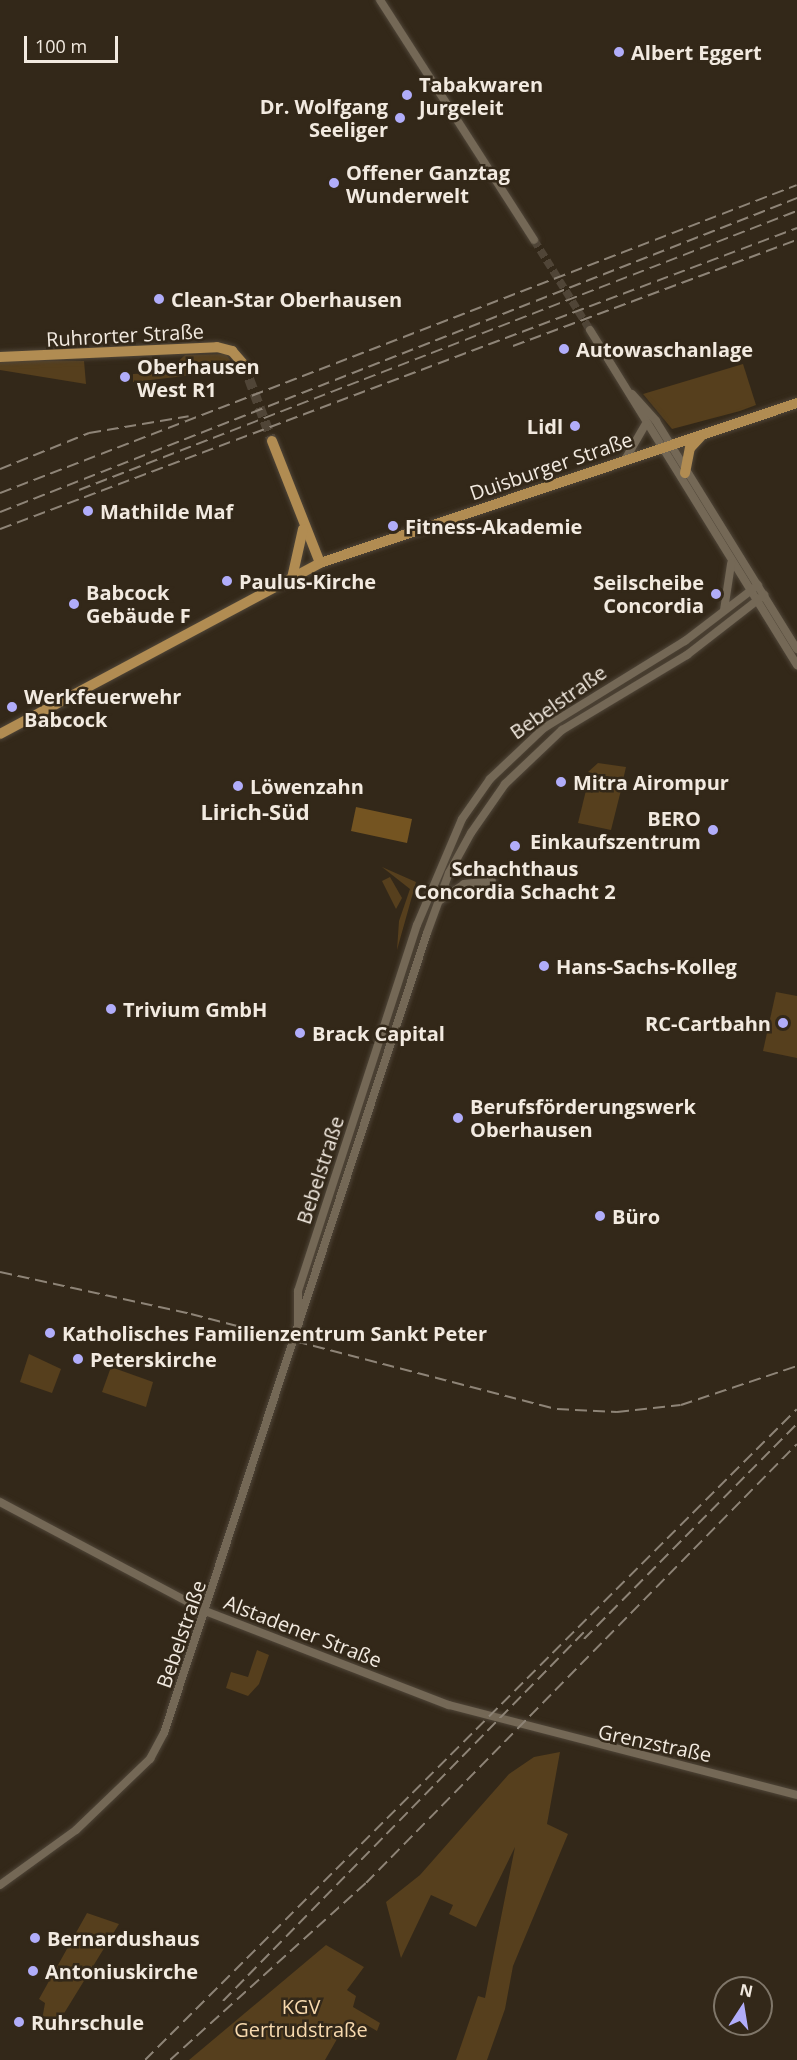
<!DOCTYPE html>
<html>
<head>
<meta charset="utf-8">
<style>
  body { margin:0 }
  #map { position:relative; width:797px; height:2060px; overflow:hidden; background:#332819; font-family:"Open Sans",sans-serif }
  div>[style] { position:absolute }
  .green>* { inset:0; background:#563f1d }
  .water>* { inset:0; background:#745421 }
  .minor-tunnel>* { height:8px; margin-top:-4px; transform-origin:0; background:repeating-linear-gradient(90deg,#504537 0 8px,transparent 0 12px) }
  .major-tunnel>* { height:10px; margin-top:-5px; transform-origin:0; background:repeating-linear-gradient(90deg,#504537 0 10px,transparent 0 15px) }
  .roads { filter:drop-shadow(0 0 2px #4f4538) drop-shadow(0 0 2px #4f4538) }
  .minor>* { height:8px; margin:-4px; padding:0 4px; transform-origin:4px; border-radius:4px; background:#746856 }
  .major>* { height:10px; margin:-5px; padding:0 5px; transform-origin:5px; border-radius:5px; background:#b18c52 }
  .rail>* { height:2px; margin-top:-1px; transform-origin:0; background:repeating-linear-gradient(90deg,#8e8477 0 12px,transparent 0 18px) }
  .dots>* { width:16px; height:16px; translate:-50% -50%; box-sizing:border-box; border:3px solid #332819; border-radius:50% }
  span { translate:-50% -50%; white-space:nowrap; text-align:center; line-height:1.15; -webkit-text-stroke:5px #332819; paint-order:stroke }
  .poi-label { font-size:20px; color:#f2eae0; font-weight:700 }
  .left { translate:0 -50%; text-align:left }
  .right { translate:-100% -50%; text-align:right }
  .street-label { font-size:20px; color:#f2eae0 }
  .park-label { font-size:20px; color:#f7d9ae }
  .quarter-label { font-size:22px; color:#f2eae0; font-weight:700 }
  .north { position:absolute; left:713px; top:1976px; width:60px; height:60px; box-sizing:border-box; background:#332819; border:2px solid #7f7669; border-radius:50%; rotate:12deg; font-size:16px; font-weight:700; line-height:24px; text-align:center; color:#f2eae0 }
  .north::after { content:''; display:block; margin:auto; width:21px; height:27px; background:#b1adfa; clip-path:polygon(50% 0,100% 100%,50% 72%,0 100%) }
  .scale { position:absolute; left:24px; top:36px; width:94px; height:27px; box-sizing:border-box; border:3px solid #f2eae0; border-top:0; padding-left:8px; font-size:18px; line-height:21px; white-space:nowrap; color:#f2eae0; -webkit-text-stroke:4px #332819; paint-order:stroke }
</style>
</head>
<body>
<div id="map">
  <div class="green">
    <div style="clip-path:polygon(226px 354px,237px 370px,133px 382px,133px 374px,167px 372px,185px 355px)"></div>
    <div style="clip-path:polygon(0 360px,84px 361px,86px 384px,0 370px)"></div>
    <div style="clip-path:polygon(743px 364px,756px 405px,740px 411px,672px 429px,643px 394px)"></div>
    <div style="clip-path:polygon(598px 763px,626px 767px,623px 780px,588px 772px)"></div>
    <div style="clip-path:polygon(590px 774px,623px 782px,611px 830px,578px 823px)"></div>
    <div style="clip-path:polygon(382px 867px,416px 882px,397px 950px,399px 921px,410px 889px)"></div>
    <div style="clip-path:polygon(390px 877px,402px 898px,396px 909px,382px 881px)"></div>
    <div style="clip-path:polygon(776px 992px,797px 996px,797px 1058px,763px 1051px)"></div>
    <div style="clip-path:polygon(29px 1354px,61px 1369px,52px 1393px,20px 1382px)"></div>
    <div style="clip-path:polygon(111px 1367px,153px 1382px,146px 1407px,102px 1392px)"></div>
    <div style="clip-path:polygon(257px 1650px,269px 1655px,259px 1684px,248px 1696px,226px 1688px,231px 1672px,248px 1677px)"></div>
    <div style="clip-path:polygon(560px 1752px,547px 1824px,568px 1834px,513px 1966px,505px 2009px,487px 2060px,456px 2060px,478px 1996px,485px 1998px,515px 1847px,476px 1927px,449px 1914px,453px 1905px,431px 1895px,401px 1958px,386px 1902px,420px 1875px,509px 1774px,534px 1757px)"></div>
    <div style="clip-path:polygon(87px 1913px,119px 1924px,55px 2028px,42px 2020px,45px 2003px,39px 1999px)"></div>
    <div style="clip-path:polygon(326px 1945px,364px 1967px,347px 1990px,356px 1996px,353px 2007px,380px 2023px,377px 2031px,365px 2024px,356px 2040px,341px 2032px,325px 2060px,189px 2060px)"></div>
  </div>
  <div class="water">
    <div style="clip-path:polygon(356px 807px,412px 819px,407px 843px,351px 831px)"></div>
  </div>
  <div class="minor-tunnel">
    <div style="left:534px;top:240px;width:106px;rotate:58.1deg"></div>
  </div>
  <div class="major-tunnel">
    <div style="left:244px;top:365px;width:81px;rotate:69.8deg"></div>
  </div>
  <div class="roads">
    <div class="minor">
      <div style="left:380px;top:0;width:285px;rotate:57.3deg"></div>
      <div style="left:590px;top:330px;width:394px;rotate:58.3deg"></div>
      <div style="left:632px;top:394px;width:36px;rotate:48deg"></div>
      <div style="left:656px;top:421px;width:268px;rotate:58.3deg"></div>
      <div style="left:626px;top:458px;width:39px;rotate:-60deg"></div>
      <div style="left:724px;top:610px;width:47px;rotate:-81.3deg"></div>
      <div style="left:439px;top:901px;width:30px;rotate:-34deg"></div>
      <div style="left:464px;top:884px;width:28px;rotate:-6deg"></div>
      <div style="left:298px;top:1331px;width:40px;rotate:-90deg"></div>
      <div style="left:298px;top:1291px;width:385px;rotate:-72deg"></div>
      <div style="left:417px;top:925px;width:115px;rotate:-67deg"></div>
      <div style="left:462px;top:819px;width:49px;rotate:-55deg"></div>
      <div style="left:490px;top:779px;width:74px;rotate:-43.4deg"></div>
      <div style="left:544px;top:728px;width:166px;rotate:-31.7deg"></div>
      <div style="left:685px;top:641px;width:92px;rotate:-37.5deg"></div>
      <div style="left:0;top:1502px;width:232px;rotate:28deg"></div>
      <div style="left:205px;top:1611px;width:261px;rotate:21.1deg"></div>
      <div style="left:449px;top:1705px;width:359px;rotate:14.5deg"></div>
      <div style="left:0;top:1885px;width:94px;rotate:-35.9deg"></div>
      <div style="left:76px;top:1830px;width:103px;rotate:-43.8deg"></div>
      <div style="left:150px;top:1759px;width:30px;rotate:-62deg"></div>
      <div style="left:164px;top:1733px;width:842px;rotate:-71.8deg"></div>
      <div style="left:427px;top:933px;width:64px;rotate:-69.9deg"></div>
      <div style="left:449px;top:873px;width:46px;rotate:-61.2deg"></div>
      <div style="left:471px;top:833px;width:60px;rotate:-55.2deg"></div>
      <div style="left:505px;top:784px;width:79px;rotate:-43.5deg"></div>
      <div style="left:562px;top:730px;width:146px;rotate:-31deg"></div>
      <div style="left:687px;top:655px;width:98px;rotate:-37.9deg"></div>
    </div>
    <div class="major">
      <div style="left:0;top:357px;width:217px;rotate:-2.6deg"></div>
      <div style="left:217px;top:347px;width:16px;rotate:15deg"></div>
      <div style="left:232px;top:351px;width:18px;rotate:49deg"></div>
      <div style="left:272px;top:441px;width:131px;rotate:68.5deg"></div>
      <div style="left:685px;top:473px;width:25px;rotate:-79deg"></div>
      <div style="left:690px;top:448px;width:16px;rotate:-47deg"></div>
      <div style="left:292px;top:578px;width:50px;rotate:-77.3deg"></div>
      <div style="left:0;top:734px;width:363px;rotate:-28.1deg"></div>
      <div style="left:320px;top:563px;width:503px;rotate:-18.54deg"></div>
    </div>
  </div>
  <div class="rail">
    <div style="left:513px;top:346px;width:303px;rotate:-20.5deg"></div>
    <div style="left:0;top:469px;width:96px;rotate:-22deg"></div>
    <div style="left:89px;top:433px;width:101px;rotate:-9.6deg"></div>
    <div style="left:79px;top:490px;width:770px;rotate:-21.24deg"></div>
    <div style="left:0;top:493px;width:854px;rotate:-21.13deg"></div>
    <div style="left:0;top:512px;width:857px;rotate:-21.5deg"></div>
    <div style="left:0;top:529px;width:852px;rotate:-20.69deg"></div>
    <div style="left:0;top:1272px;width:196px;rotate:12.4deg"></div>
    <div style="left:191px;top:1314px;width:378px;rotate:14.6deg"></div>
    <div style="left:557px;top:1409px;width:60px;rotate:2.9deg"></div>
    <div style="left:617px;top:1412px;width:64px;rotate:-6.2deg"></div>
    <div style="left:681px;top:1405px;width:122px;rotate:-18.6deg"></div>
    <div style="left:584px;top:1639px;width:303px;rotate:-45.3deg"></div>
    <div style="left:223px;top:2001px;width:519px;rotate:-45.62deg"></div>
    <div style="left:145px;top:2060px;width:921px;rotate:-44.96deg"></div>
    <div style="left:170px;top:2060px;width:264px;rotate:-42.1deg"></div>
    <div style="left:366px;top:1883px;width:615px;rotate:-45.53deg"></div>
  </div>
  <div class="dots">
    <div style="left:619px;top:52px;background:#b1adfa"></div>
    <div style="left:407px;top:95px;background:#b1adfa"></div>
    <div style="left:400px;top:118px;background:#b1adfa"></div>
    <div style="left:334px;top:183px;background:#b1adfa"></div>
    <div style="left:159px;top:299px;background:#b1adfa"></div>
    <div style="left:564px;top:349px;background:#b1adfa"></div>
    <div style="left:125px;top:377px;background:#b1adfa"></div>
    <div style="left:575px;top:426px;background:#b1adfa"></div>
    <div style="left:88px;top:511px;background:#b1adfa"></div>
    <div style="left:393px;top:526px;background:#b1adfa"></div>
    <div style="left:227px;top:581px;background:#b1adfa"></div>
    <div style="left:716px;top:594px;background:#b1adfa"></div>
    <div style="left:74px;top:604px;background:#b1adfa"></div>
    <div style="left:12px;top:707px;background:#b1adfa"></div>
    <div style="left:561px;top:782px;background:#b1adfa"></div>
    <div style="left:238px;top:786px;background:#b1adfa"></div>
    <div style="left:713px;top:830px;background:#b1adfa"></div>
    <div style="left:515px;top:846px;background:#b1adfa"></div>
    <div style="left:544px;top:966px;background:#b1adfa"></div>
    <div style="left:111px;top:1009px;background:#b1adfa"></div>
    <div style="left:783px;top:1023px;background:#b1adfa"></div>
    <div style="left:300px;top:1033px;background:#b1adfa"></div>
    <div style="left:458px;top:1118px;background:#b1adfa"></div>
    <div style="left:600px;top:1216px;background:#b1adfa"></div>
    <div style="left:50px;top:1333px;background:#b1adfa"></div>
    <div style="left:78px;top:1359px;background:#b1adfa"></div>
    <div style="left:35px;top:1938px;background:#b1adfa"></div>
    <div style="left:33px;top:1971px;background:#b1adfa"></div>
    <div style="left:19px;top:2022px;background:#b1adfa"></div>
  </div>
  <div class="poi-label">
    <span class="left" style="left:631px;top:52px">Albert Eggert</span>
    <span class="left" style="left:419px;top:96px">Tabakwaren<br>Jurgeleit</span>
    <span class="right" style="left:388px;top:118px">Dr. Wolfgang<br>Seeliger</span>
    <span class="left" style="left:346px;top:184px">Offener Ganztag<br>Wunderwelt</span>
    <span class="left" style="left:171px;top:299px">Clean-Star Oberhausen</span>
    <span class="left" style="left:576px;top:349px">Autowaschanlage</span>
    <span class="left" style="left:137px;top:378px">Oberhausen<br>West R1</span>
    <span class="right" style="left:563px;top:426px">Lidl</span>
    <span class="left" style="left:100px;top:511px">Mathilde Maf</span>
    <span class="left" style="left:405px;top:526px">Fitness-Akademie</span>
    <span class="left" style="left:239px;top:581px">Paulus-Kirche</span>
    <span class="right" style="left:704px;top:594px">Seilscheibe<br>Concordia</span>
    <span class="left" style="left:86px;top:604px">Babcock<br>Gebäude F</span>
    <span class="left" style="left:24px;top:708px">Werkfeuerwehr<br>Babcock</span>
    <span class="left" style="left:573px;top:782px">Mitra Airompur</span>
    <span class="left" style="left:250px;top:786px">Löwenzahn</span>
    <span class="right" style="left:701px;top:830px">BERO<br>Einkaufszentrum</span>
    <span style="left:515px;top:880px">Schachthaus<br>Concordia Schacht 2</span>
    <span class="left" style="left:556px;top:966px">Hans-Sachs-Kolleg</span>
    <span class="left" style="left:123px;top:1009px">Trivium GmbH</span>
    <span class="right" style="left:771px;top:1023px">RC-Cartbahn</span>
    <span class="left" style="left:312px;top:1033px">Brack Capital</span>
    <span class="left" style="left:470px;top:1118px">Berufsförderungswerk<br>Oberhausen</span>
    <span class="left" style="left:612px;top:1216px">Büro</span>
    <span class="left" style="left:62px;top:1333px">Katholisches Familienzentrum Sankt Peter</span>
    <span class="left" style="left:90px;top:1359px">Peterskirche</span>
    <span class="left" style="left:47px;top:1938px">Bernardushaus</span>
    <span class="left" style="left:45px;top:1971px">Antoniuskirche</span>
    <span class="left" style="left:31px;top:2022px">Ruhrschule</span>
  </div>
  <div class="street-label">
    <span style="left:125px;top:335px;rotate:-3deg">Ruhrorter Straße</span>
    <span style="left:551px;top:466px;rotate:-19deg">Duisburger Straße</span>
    <span style="left:558px;top:702px;rotate:-35deg">Bebelstraße</span>
    <span style="left:320px;top:1170px;rotate:-72deg">Bebelstraße</span>
    <span style="left:303px;top:1631px;rotate:21deg">Alstadener Straße</span>
    <span style="left:181px;top:1634px;rotate:-71deg">Bebelstraße</span>
    <span style="left:655px;top:1743px;rotate:12deg">Grenzstraße</span>
  </div>
  <div class="park-label">
    <span style="left:301px;top:2018px">KGV<br>Gertrudstraße</span>
  </div>
  <div class="quarter-label">
    <span style="left:255px;top:812px">Lirich-Süd</span>
  </div>
  <div class="north">N</div>
  <div class="scale">100 m</div>
</div>
</body>
</html>
